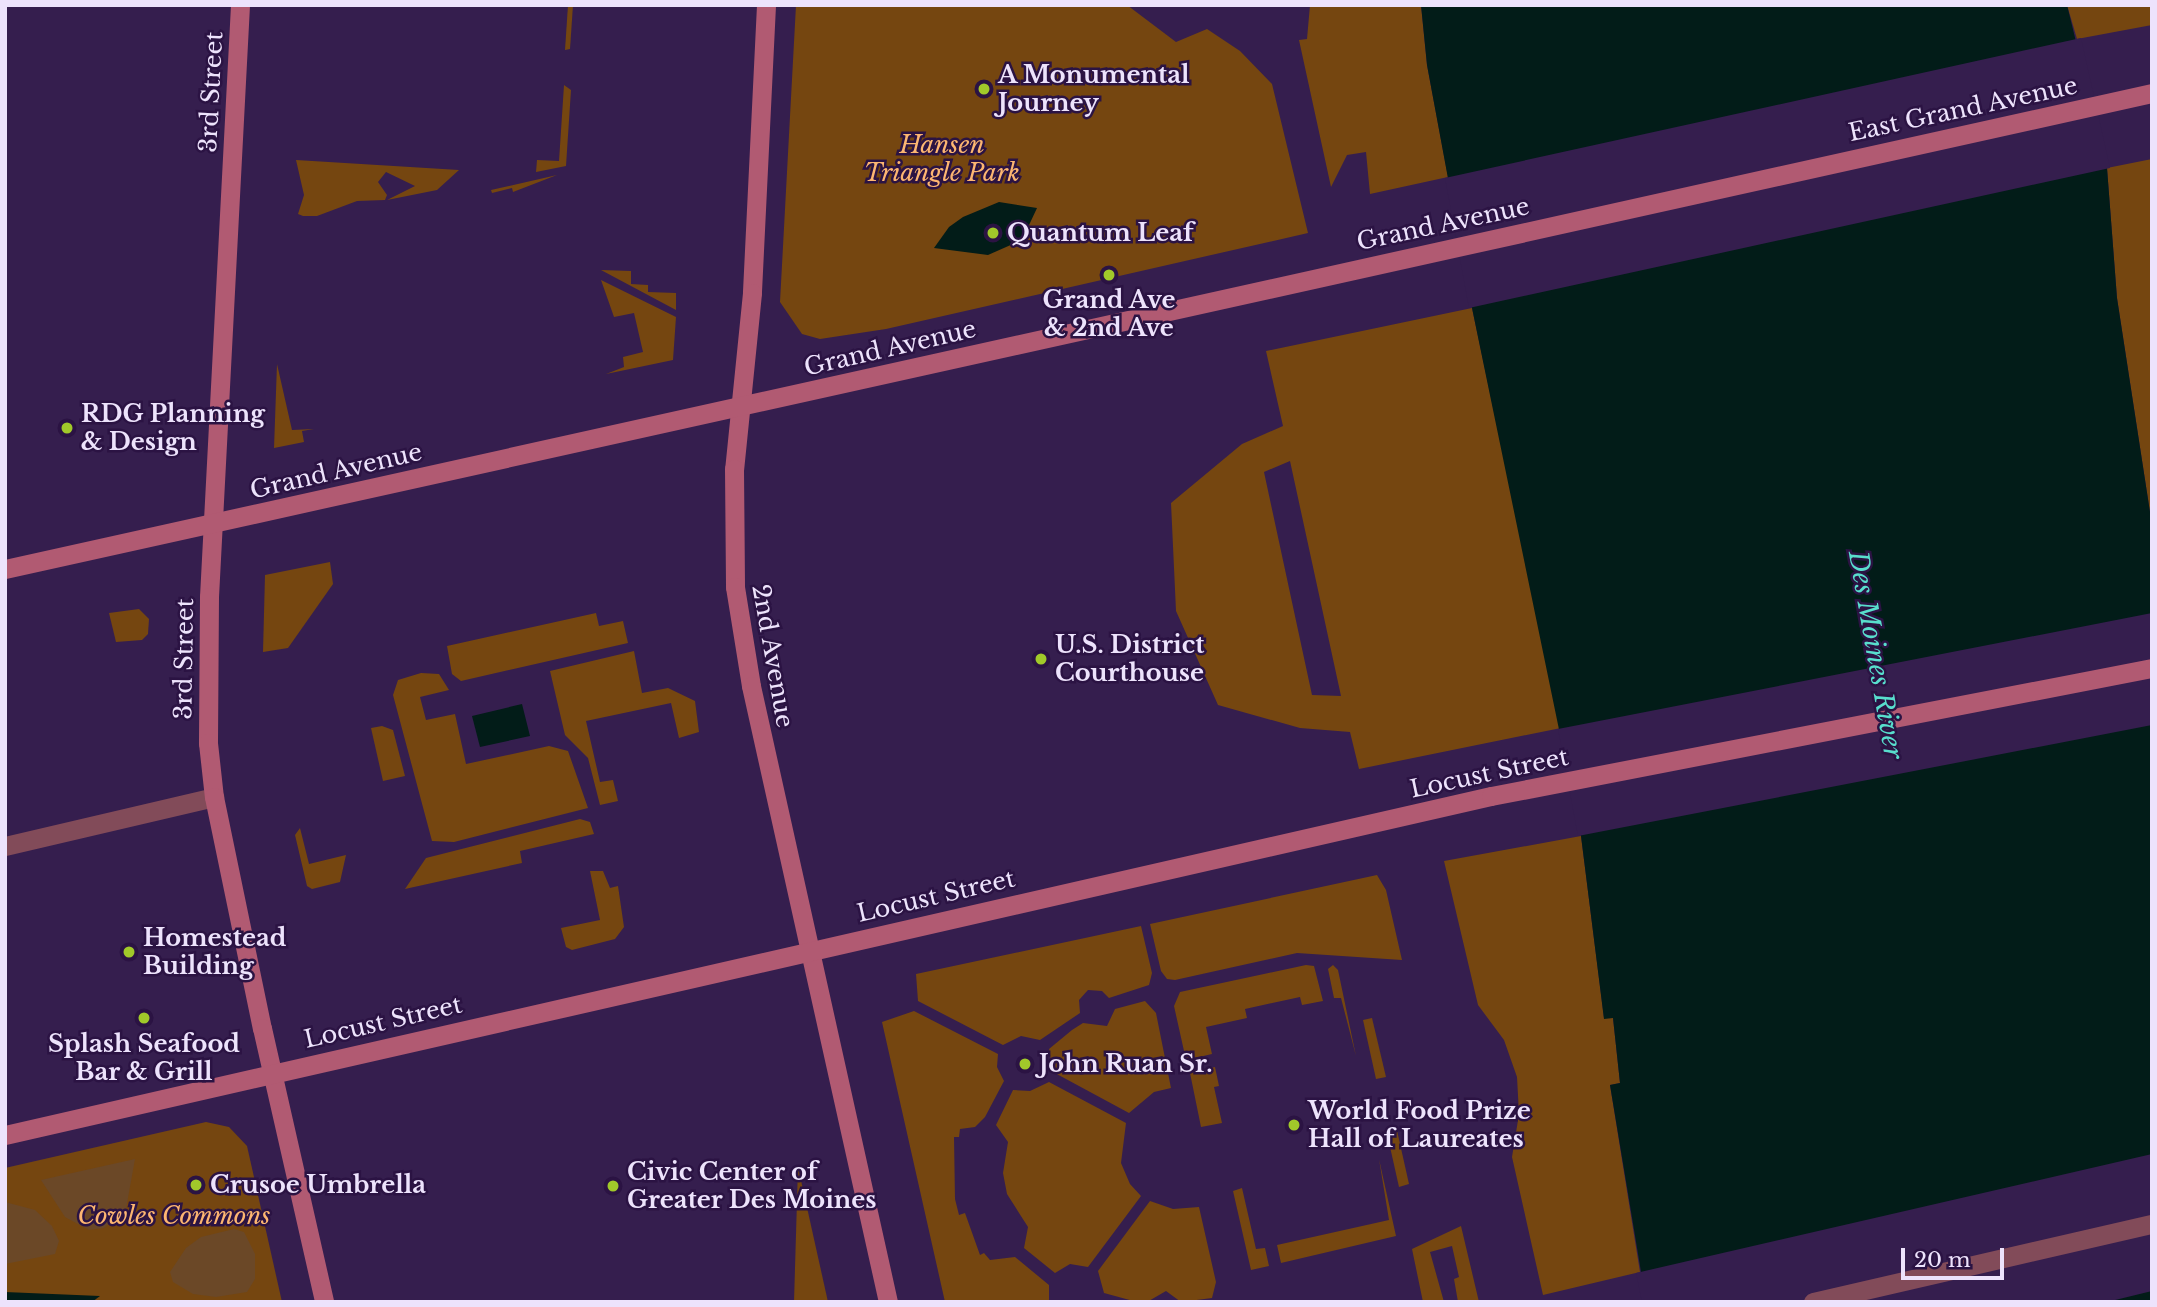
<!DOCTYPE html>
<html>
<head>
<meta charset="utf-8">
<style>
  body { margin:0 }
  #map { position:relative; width:2157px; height:1307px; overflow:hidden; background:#351e4e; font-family:"Libre Baskerville",serif }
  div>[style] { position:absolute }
  .green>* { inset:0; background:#754610 }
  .forest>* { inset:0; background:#6b4827 }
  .water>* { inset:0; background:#021c18 }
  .pier>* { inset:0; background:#351e4e }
  .service>* { height:19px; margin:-9.5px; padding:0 9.5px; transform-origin:9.5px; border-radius:9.5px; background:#824b59 }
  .tertiary>* { height:19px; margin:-9.5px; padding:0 9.5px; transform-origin:9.5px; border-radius:9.5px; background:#824b59 }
  .secondary>* { height:19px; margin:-9.5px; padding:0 9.5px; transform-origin:9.5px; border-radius:9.5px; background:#b15a72 }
  .dots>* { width:19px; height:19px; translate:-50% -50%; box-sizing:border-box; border:4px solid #2b1343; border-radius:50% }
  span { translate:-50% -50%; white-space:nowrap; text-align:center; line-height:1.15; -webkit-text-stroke:5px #2b1343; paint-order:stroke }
  .poi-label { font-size:24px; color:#ede3fc; font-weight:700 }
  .left { translate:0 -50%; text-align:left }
  .street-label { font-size:24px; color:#ede3fc }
  .park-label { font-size:24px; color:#fdb671; font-style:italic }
  .water-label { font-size:26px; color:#58decd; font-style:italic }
  .frame { position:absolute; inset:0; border:7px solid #ede3fc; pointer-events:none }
  .scale { position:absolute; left:1901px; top:1248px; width:103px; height:32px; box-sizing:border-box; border:4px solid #ede3fc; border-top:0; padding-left:9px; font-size:21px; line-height:24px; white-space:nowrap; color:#ede3fc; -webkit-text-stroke:5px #2b1343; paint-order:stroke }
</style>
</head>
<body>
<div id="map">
  <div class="green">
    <div style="clip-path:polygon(568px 5px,573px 5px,570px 49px,565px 50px)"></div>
    <div style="clip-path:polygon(796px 5px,1127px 5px,1176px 42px,1207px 29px,1240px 51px,1272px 84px,1308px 233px,886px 329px,820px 339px,802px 334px,780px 302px)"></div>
    <div style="clip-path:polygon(1310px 5px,1421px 5px,1427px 65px,1448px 177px,1370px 194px,1366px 152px,1347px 155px,1331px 187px,1299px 40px,1307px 39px)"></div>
    <div style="clip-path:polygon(2067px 5px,2152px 5px,2152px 25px,2077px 39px)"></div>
    <div style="clip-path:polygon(564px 85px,571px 90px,566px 166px,536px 172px,537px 160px,559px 161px)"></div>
    <div style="clip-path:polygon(2152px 159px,2152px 525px,2117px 298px,2107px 168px)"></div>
    <div style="clip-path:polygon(296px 160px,459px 170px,437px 190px,387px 200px,415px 186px,386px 172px,378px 182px,387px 195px,385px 200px,357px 201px,317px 216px,303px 216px,298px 214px,304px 195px)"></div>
    <div style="clip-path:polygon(557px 175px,513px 192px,512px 188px,492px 193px,491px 190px)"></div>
    <div style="clip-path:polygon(601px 270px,631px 271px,631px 284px,648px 285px,648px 292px,676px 293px,676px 310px)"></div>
    <div style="clip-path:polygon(601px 280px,676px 317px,673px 360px,606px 374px,624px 367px,623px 357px,643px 352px,634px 313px,614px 317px)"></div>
    <div style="clip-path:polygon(evenodd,1472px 308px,1561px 728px,1359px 769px,1350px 732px,1300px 728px,1218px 705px,1176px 611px,1171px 503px,1242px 444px,1283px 426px,1266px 351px,1472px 308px,1290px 461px,1341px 696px,1312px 695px,1264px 472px,1290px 461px)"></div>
    <div style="clip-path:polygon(277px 364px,292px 430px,314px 429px,302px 431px,304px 442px,274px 448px)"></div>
    <div style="clip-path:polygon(330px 562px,333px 584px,288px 648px,263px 652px,265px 575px)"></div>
    <div style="clip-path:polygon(139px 609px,149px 619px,148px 634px,142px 640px,116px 642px,109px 613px)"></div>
    <div style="clip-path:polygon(596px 613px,599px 626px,623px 621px,628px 643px,461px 681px,452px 674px,447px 646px)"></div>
    <div style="clip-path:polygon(634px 651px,642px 693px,668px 688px,695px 701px,699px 732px,679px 738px,671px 703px,586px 721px,600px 782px,613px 780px,618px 801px,600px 805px,588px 758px,565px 735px,550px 671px)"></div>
    <div style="clip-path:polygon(421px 673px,439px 674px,449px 690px,420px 697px,426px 720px,455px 714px,466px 764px,549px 746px,568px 751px,588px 808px,454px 842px,432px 841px,393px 695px,398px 680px)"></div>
    <div style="clip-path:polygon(382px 726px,393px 730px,405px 776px,383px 781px,371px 728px)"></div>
    <div style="clip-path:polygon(580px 819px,590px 822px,594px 834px,520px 851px,522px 863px,405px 889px,426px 858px)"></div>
    <div style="clip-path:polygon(300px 828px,309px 864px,346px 855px,340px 882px,312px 889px,307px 886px,295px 835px)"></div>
    <div style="clip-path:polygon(1581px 836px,1604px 1018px,1613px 1018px,1620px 1083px,1610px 1085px,1640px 1272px,1543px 1295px,1512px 1157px,1519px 1114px,1517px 1077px,1504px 1040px,1478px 1005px,1444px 861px)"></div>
    <div style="clip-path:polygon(590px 871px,603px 871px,610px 888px,618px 886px,624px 927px,615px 939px,572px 950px,566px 947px,561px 928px,600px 920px)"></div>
    <div style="clip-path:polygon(1377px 875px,1386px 890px,1402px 960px,1297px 953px,1175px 980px,1167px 979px,1161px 971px,1150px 924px)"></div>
    <div style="clip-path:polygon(1141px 926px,1152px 973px,1149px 985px,1109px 998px,1102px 991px,1088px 990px,1079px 1000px,1080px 1013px,1040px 1040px,1021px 1036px,1003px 1045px,918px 1001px,916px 974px)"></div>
    <div style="clip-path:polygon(1306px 965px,1314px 966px,1323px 1001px,1302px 1005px,1300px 997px,1245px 1009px,1247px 1018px,1206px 1027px,1212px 1054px,1186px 1060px,1174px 1006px,1180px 992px)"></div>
    <div style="clip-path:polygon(1333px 965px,1338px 970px,1356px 1056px,1341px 998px,1334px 998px,1328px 969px)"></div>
    <div style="clip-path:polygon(1145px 1001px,1156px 1013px,1171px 1088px,1154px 1092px,1129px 1113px,1053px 1072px,1049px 1049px,1072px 1030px,1083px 1023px,1107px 1026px,1115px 1009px)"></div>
    <div style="clip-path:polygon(914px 1011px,998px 1054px,997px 1067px,1004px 1081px,985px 1117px,975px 1127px,960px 1129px,959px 1137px,954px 1137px,955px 1199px,959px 1215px,965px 1213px,980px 1255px,984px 1253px,990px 1260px,1015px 1257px,1049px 1285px,1049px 1302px,945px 1302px,882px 1022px)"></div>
    <div style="clip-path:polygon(1372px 1018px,1386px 1077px,1376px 1079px,1363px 1020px)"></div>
    <div style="clip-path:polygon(1215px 1067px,1219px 1086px,1214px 1087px,1222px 1123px,1201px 1127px,1190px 1073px)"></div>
    <div style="clip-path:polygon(1049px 1082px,1126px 1123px,1121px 1163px,1130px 1184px,1141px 1196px,1088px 1267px,1070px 1264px,1055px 1273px,1024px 1248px,1028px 1227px,1007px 1194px,1003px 1173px,1008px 1142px,996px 1125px,1013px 1090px,1030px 1091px)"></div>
    <div style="clip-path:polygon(206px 1122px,229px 1127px,247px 1146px,282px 1302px,5px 1302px,5px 1168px)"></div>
    <div style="clip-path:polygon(1396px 1126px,1409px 1184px,1399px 1187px,1386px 1129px)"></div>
    <div style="clip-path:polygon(1379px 1159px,1396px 1236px,1281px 1263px,1277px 1245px,1389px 1220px)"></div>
    <div style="clip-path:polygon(798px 1167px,828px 1302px,794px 1302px)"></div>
    <div style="clip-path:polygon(1242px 1188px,1256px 1249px,1265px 1248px,1269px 1266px,1251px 1270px,1233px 1191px)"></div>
    <div style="clip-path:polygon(1150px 1201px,1173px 1209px,1199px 1207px,1216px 1282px,1212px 1298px,1181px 1302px,1166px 1291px,1147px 1302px,1137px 1302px,1104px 1293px,1098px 1271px)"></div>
    <div style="clip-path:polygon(1461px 1226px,1479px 1302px,1458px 1302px,1454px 1279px,1459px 1277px,1452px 1246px,1430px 1252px,1444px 1302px,1423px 1302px,1412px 1249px)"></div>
  </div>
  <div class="forest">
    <div style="clip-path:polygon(135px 1159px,126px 1209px,104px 1228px,89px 1230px,65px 1217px,41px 1180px)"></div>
    <div style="clip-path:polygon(5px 1202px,35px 1210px,52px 1226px,59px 1241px,55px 1254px,5px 1264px)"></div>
    <div style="clip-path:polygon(234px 1229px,244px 1232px,255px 1254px,255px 1279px,247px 1292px,216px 1297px,193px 1294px,173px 1282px,170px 1272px,186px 1248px,201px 1237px)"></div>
  </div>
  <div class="water">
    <div style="clip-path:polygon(1421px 5px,2067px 5px,2107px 168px,2117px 298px,2152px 525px,2152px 1302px,1646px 1302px,1610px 1085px,1620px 1083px,1613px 1018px,1604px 1019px,1581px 836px,1472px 308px,1427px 65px)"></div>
    <div style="clip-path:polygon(999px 202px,1037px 208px,1022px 240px,988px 255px,934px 248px,949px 227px,963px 217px)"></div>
    <div style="clip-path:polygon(522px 704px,530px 736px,480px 747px,472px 716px)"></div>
    <div style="clip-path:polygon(5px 1292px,100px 1296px,92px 1302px,5px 1302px)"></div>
  </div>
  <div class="pier">
    <div style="clip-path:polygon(2081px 38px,2110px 168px,1469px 308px,1445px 178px)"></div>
    <div style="clip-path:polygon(2152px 613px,2152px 725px,1578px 836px,1558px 729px)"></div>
    <div style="clip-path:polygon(2152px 1154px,2152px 1291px,2107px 1302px,1642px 1302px,1636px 1273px)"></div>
  </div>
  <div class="service">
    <div style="left:5px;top:846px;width:215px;rotate:-13.2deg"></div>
  </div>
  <div class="tertiary">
    <div style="left:1813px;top:1302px;width:348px;rotate:-13deg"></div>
  </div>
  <div class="secondary">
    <div style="left:240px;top:5px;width:593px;rotate:93deg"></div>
    <div style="left:209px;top:597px;width:146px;rotate:90.4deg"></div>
    <div style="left:208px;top:743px;width:54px;rotate:83.7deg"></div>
    <div style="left:214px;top:797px;width:236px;rotate:78.3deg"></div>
    <div style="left:262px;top:1028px;width:281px;rotate:77.2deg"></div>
    <div style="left:766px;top:5px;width:288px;rotate:92.8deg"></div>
    <div style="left:752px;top:293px;width:177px;rotate:95.8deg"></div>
    <div style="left:734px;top:469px;width:118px;rotate:89.5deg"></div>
    <div style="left:735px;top:587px;width:100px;rotate:80.8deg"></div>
    <div style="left:751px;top:686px;width:631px;rotate:77.46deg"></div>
    <div style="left:5px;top:569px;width:2199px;rotate:-12.5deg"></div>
    <div style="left:5px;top:1135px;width:1524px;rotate:-12.85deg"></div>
    <div style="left:1491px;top:796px;width:673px;rotate:-10.96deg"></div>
  </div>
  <div class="dots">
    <div style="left:984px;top:89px;background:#a1c92a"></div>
    <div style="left:993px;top:233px;background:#a1c92a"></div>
    <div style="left:1109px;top:275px;background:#a1c92a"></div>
    <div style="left:67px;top:428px;background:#a1c92a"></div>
    <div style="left:1041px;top:659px;background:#a1c92a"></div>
    <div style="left:129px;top:952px;background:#a1c92a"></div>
    <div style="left:144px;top:1018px;background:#a1c92a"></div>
    <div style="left:1025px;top:1064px;background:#a1c92a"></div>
    <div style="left:1294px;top:1125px;background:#a1c92a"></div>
    <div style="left:196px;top:1185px;background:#a1c92a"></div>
    <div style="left:613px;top:1186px;background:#a1c92a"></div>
  </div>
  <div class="poi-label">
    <span class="left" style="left:998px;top:89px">A Monumental<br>Journey</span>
    <span class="left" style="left:1007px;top:233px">Quantum Leaf</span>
    <span style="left:1109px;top:314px">Grand Ave<br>&amp; 2nd Ave</span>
    <span class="left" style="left:81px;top:428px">RDG Planning<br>&amp; Design</span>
    <span class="left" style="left:1055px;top:659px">U.S. District<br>Courthouse</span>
    <span class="left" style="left:143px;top:952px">Homestead<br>Building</span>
    <span style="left:144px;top:1058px">Splash Seafood<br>Bar &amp; Grill</span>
    <span class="left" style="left:1039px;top:1064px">John Ruan Sr.</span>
    <span class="left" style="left:1308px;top:1125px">World Food Prize<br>Hall of Laureates</span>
    <span class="left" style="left:627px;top:1186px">Civic Center of<br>Greater Des Moines</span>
    <span class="left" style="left:210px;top:1185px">Crusoe Umbrella</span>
  </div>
  <div class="street-label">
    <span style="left:211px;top:92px;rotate:-87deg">3rd Street</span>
    <span style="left:1963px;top:109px;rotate:-12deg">East Grand Avenue</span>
    <span style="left:1443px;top:224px;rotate:-12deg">Grand Avenue</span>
    <span style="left:890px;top:348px;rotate:-13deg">Grand Avenue</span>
    <span style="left:336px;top:471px;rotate:-13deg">Grand Avenue</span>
    <span style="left:773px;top:656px;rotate:80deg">2nd Avenue</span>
    <span style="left:184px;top:659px;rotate:-89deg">3rd Street</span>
    <span style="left:1489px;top:773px;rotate:-12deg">Locust Street</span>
    <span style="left:936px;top:896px;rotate:-13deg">Locust Street</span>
    <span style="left:383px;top:1022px;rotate:-13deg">Locust Street</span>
  </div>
  <div class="park-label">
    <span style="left:942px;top:159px">Hansen<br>Triangle Park</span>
    <span style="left:174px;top:1216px">Cowles Commons</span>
  </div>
  <div class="water-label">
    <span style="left:1875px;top:655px;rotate:80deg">Des Moines River</span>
  </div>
  <div class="frame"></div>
  <div class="scale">20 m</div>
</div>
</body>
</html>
